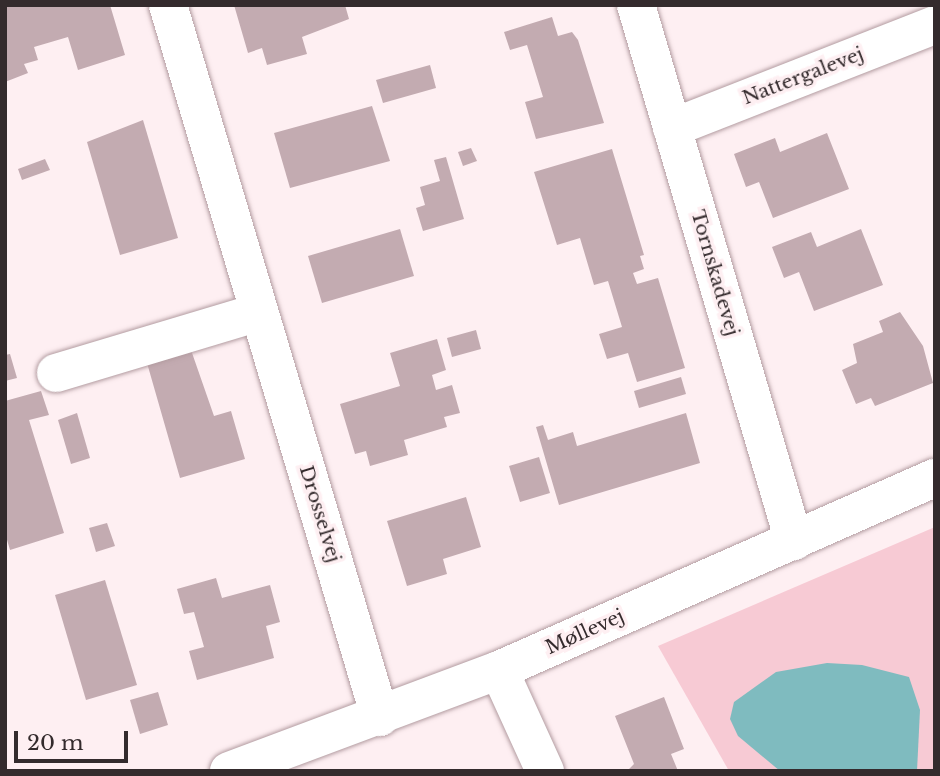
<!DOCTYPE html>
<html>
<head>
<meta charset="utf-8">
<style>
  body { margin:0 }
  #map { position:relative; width:940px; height:776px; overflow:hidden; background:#feeff2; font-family:"Libre Baskerville",serif }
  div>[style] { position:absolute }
  .green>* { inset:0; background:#f7cad4 }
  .water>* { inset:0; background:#7fbbbf }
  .building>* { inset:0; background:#c3abb1 }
  .roads { filter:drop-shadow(0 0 2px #b39ca1) drop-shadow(0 0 2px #b39ca1) }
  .minor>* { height:38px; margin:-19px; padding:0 19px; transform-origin:19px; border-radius:19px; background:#fff }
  span { translate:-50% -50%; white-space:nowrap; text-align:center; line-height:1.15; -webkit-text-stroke:7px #feeff2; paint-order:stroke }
  .street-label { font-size:19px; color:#342b2d }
  .frame { position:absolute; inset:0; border:7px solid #342b2d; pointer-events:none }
  .scale { position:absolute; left:14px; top:731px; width:114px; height:32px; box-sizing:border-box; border:4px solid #342b2d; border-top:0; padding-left:9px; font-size:21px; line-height:24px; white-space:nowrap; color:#342b2d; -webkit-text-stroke:5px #feeff2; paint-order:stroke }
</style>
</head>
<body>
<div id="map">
  <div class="green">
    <div style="clip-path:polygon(935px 527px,935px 771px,729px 771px,658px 646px)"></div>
  </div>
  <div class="water">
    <div style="clip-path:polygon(827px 663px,862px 665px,909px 677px,920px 710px,917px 771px,780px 771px,738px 736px,730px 719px,734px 702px,776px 672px)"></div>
  </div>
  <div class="building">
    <div style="clip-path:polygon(5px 5px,110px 5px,125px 55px,78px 70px,68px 37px,34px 47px,38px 60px,24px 64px,28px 73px,5px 82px)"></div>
    <div style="clip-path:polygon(234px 5px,345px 5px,349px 19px,302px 37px,307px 54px,267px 65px,262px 48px,248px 53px)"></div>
    <div style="clip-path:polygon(552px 17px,558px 36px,572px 32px,578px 40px,604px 123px,536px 139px,525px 102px,543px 97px,527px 45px,510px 50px,504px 32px)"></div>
    <div style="clip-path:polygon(430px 65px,436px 88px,383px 103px,376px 80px)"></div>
    <div style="clip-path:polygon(372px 106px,390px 161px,290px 188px,274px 133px)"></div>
    <div style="clip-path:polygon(143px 120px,178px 238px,120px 255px,87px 142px)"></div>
    <div style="clip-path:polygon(827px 133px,849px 189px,773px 218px,759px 182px,746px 187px,734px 154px,775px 138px,780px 152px)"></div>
    <div style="clip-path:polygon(471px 148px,477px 161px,463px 166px,458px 152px)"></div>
    <div style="clip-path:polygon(612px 149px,644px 255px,640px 256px,644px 269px,633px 273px,637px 284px,658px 278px,685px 368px,637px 382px,628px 353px,607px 359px,599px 334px,622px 327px,608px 281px,594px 285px,580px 238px,557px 245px,534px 172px)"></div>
    <div style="clip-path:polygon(446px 157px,464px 219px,423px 231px,416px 208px,425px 205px,420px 187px,440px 181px,434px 160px)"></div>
    <div style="clip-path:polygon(45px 159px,50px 170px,22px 180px,18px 169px)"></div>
    <div style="clip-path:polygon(400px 229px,414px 276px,322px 303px,308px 256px)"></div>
    <div style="clip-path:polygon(861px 229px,883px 285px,814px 311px,799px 272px,784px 278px,772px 247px,811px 232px,817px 247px)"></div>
    <div style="clip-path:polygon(900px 312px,923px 346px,933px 383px,875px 406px,871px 398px,856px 404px,842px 370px,857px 363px,853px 344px,883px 332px,879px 321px)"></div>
    <div style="clip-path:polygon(476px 330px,481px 349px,452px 357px,447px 338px)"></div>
    <div style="clip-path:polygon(437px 339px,446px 370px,432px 375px,436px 390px,452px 385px,460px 413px,444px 417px,447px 427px,404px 440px,408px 455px,370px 466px,366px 451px,355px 454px,340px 404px,400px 386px,390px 353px)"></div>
    <div style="clip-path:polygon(191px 350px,214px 416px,231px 411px,245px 459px,180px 478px,147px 363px)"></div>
    <div style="clip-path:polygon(10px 354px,17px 378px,5px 381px,5px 355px)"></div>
    <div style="clip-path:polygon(681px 377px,686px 394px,639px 408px,634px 391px)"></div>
    <div style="clip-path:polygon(41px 391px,49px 415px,29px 420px,64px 533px,10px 550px,5px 533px,5px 401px)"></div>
    <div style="clip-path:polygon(77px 413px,90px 458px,71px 464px,58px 420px)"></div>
    <div style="clip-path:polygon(686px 413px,700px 463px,559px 505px,536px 427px,543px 425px,548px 440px,573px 432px,577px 446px)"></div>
    <div style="clip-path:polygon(539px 457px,550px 493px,520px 502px,509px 466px)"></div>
    <div style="clip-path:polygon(466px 497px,481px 547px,443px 559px,447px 574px,407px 586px,387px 521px)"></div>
    <div style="clip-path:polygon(107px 523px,115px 546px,96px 552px,89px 528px)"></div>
    <div style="clip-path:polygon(216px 578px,222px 598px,270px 585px,280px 622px,266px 626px,274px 658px,197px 680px,189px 651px,204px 647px,194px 612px,184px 614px,177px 589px)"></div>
    <div style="clip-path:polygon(105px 580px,137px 685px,86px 700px,55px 595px)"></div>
    <div style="clip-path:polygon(158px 692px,168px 725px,140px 734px,130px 700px)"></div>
    <div style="clip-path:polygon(664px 697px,684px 749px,671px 754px,678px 771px,627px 771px,634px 764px,615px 716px)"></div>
  </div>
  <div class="roads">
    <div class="minor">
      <div style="left:168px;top:5px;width:743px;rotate:73.42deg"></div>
      <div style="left:636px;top:5px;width:559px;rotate:73.58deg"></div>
      <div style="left:672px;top:128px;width:282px;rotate:-21.4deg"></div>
      <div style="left:56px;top:373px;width:212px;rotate:-16.7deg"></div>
      <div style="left:499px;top:670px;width:111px;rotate:65.5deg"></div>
      <div style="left:229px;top:771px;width:288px;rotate:-20.5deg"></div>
      <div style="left:499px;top:670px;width:476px;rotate:-23.8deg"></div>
    </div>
  </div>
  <div class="street-label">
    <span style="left:803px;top:76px;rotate:-21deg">Nattergalevej</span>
    <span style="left:715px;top:273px;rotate:74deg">Tornskadevej</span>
    <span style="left:320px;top:514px;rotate:73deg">Drosselvej</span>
    <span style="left:585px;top:632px;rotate:-24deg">Møllevej</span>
  </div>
  <div class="frame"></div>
  <div class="scale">20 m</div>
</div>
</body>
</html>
